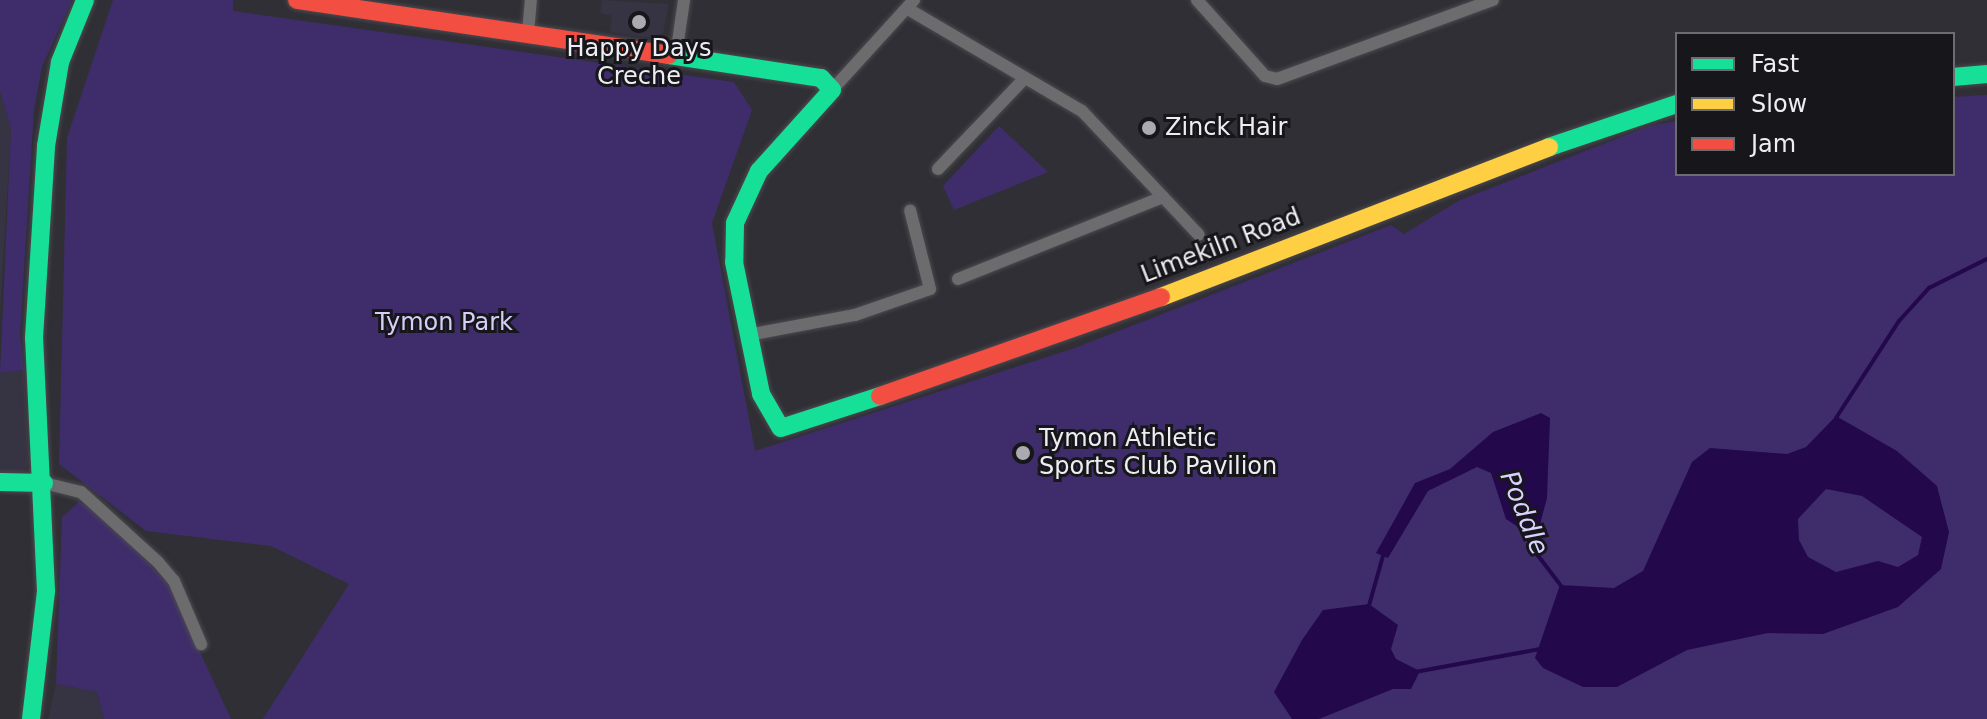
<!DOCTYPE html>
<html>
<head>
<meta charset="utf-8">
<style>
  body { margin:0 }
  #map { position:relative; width:1987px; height:719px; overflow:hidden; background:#302f35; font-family:"DejaVu Sans",sans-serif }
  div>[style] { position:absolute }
  .built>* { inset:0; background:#363443 }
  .green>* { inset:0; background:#3f2d6b }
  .water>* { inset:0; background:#23084c }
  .stream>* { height:4px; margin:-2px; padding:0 2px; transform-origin:2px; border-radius:2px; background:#23084c }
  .roads { filter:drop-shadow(0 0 2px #4b4a4f) drop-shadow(0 0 2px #4b4a4f) }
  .street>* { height:12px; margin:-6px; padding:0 6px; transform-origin:6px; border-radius:6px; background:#6c6b6e }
  .fast>* { height:18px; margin:-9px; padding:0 9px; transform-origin:9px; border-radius:9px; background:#16e098 }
  .slow>* { height:18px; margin:-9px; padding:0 9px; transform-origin:9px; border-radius:9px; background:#ffcf43 }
  .jam>* { height:18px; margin:-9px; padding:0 9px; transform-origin:9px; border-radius:9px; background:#f24e42 }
  .dots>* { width:22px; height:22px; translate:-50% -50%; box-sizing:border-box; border:4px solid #17161b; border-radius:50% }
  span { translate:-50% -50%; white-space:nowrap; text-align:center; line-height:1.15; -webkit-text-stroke:6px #17161b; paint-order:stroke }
  .poi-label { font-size:24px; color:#ededf3 }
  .left { translate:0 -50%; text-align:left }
  .street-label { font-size:24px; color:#ededf3 }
  .park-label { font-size:24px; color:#d5cef9 }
  .water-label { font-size:26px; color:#d9d2fe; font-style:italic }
  .legend { position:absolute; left:1675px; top:32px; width:280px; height:144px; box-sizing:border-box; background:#17161b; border:2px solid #6d6c71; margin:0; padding:10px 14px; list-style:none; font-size:24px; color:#ededf3 }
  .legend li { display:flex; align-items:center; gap:16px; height:40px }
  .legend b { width:40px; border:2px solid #6d6c71 }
</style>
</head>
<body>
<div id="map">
  <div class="built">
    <div style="clip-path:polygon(602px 0,669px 4px,663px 33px,651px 38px,610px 32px,612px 16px,600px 13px)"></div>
    <div style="clip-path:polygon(0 91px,11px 128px,0 317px)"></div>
    <div style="clip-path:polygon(24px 370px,28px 464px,25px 472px,0 472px,0 373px)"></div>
    <div style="clip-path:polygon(56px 684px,97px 692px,104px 719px,48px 719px)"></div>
  </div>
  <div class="green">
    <div style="clip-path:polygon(0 0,72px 0,42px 67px,34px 109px,20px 334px,24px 370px,0 373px,11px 128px,0 91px)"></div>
    <div style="clip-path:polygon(113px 0,233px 0,233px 11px,734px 82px,752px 110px,712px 223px,755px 451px,1075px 348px,1391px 225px,1404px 234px,1460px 200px,1649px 126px,1677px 121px,1677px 174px,1953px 174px,1953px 97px,1987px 95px,1987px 719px,263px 719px,349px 584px,271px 546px,146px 531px,59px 464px,67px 138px)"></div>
    <div style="clip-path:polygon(999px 126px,1048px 172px,954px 210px,943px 186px)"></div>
    <div style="clip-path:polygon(79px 502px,95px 509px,168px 583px,231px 719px,104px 719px,97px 692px,56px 684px,62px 517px)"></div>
  </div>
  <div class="water">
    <div style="clip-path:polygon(1541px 413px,1550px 418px,1547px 498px,1536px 539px,1506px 519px,1491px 473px,1477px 467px,1428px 491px,1388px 558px,1376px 553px,1415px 483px,1450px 469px,1493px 432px)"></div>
    <div style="clip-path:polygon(evenodd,1836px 416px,1897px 451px,1937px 486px,1949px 532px,1941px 569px,1898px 607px,1823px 634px,1768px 633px,1687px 650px,1617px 687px,1583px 687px,1543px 668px,1535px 658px,1560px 585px,1614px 588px,1643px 571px,1692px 462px,1710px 448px,1787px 454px,1806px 447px,1836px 416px,1826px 489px,1862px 496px,1922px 537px,1918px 555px,1898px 567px,1878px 561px,1836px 572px,1808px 557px,1799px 540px,1798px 519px,1826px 489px)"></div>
    <div style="clip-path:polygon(1369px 604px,1398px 625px,1391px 649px,1396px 659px,1420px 671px,1411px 689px,1393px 689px,1319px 719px,1292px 719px,1274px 692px,1302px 640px,1323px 610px)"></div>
  </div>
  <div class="stream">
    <div style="left:1836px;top:418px;width:116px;rotate:-57deg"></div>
    <div style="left:1899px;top:321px;width:45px;rotate:-47.7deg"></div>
    <div style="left:1929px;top:288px;width:65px;rotate:-26.6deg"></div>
    <div style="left:1535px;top:537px;width:16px;rotate:86deg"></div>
    <div style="left:1536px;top:553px;width:43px;rotate:52.6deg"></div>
    <div style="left:1368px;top:609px;width:55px;rotate:-74.2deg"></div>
    <div style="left:1415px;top:672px;width:127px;rotate:-10.4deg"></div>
  </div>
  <div class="roads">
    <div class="street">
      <div style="left:1197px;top:0;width:102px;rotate:48.2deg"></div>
      <div style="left:1265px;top:76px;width:12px;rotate:14deg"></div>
      <div style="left:1277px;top:79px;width:230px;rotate:-20.1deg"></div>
      <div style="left:908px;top:9px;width:202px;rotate:30.4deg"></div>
      <div style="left:1082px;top:111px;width:170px;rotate:46.7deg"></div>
      <div style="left:528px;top:33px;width:33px;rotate:-85deg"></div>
      <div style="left:676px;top:55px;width:56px;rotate:-81.7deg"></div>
      <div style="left:832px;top:90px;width:122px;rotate:-47.7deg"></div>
      <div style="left:938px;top:169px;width:126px;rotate:-46.3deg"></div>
      <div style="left:958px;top:279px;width:221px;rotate:-21.8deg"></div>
      <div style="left:748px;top:335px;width:109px;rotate:-10.6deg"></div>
      <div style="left:855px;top:315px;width:79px;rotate:-19.1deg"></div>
      <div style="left:930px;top:289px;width:81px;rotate:-104.2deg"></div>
      <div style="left:44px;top:483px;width:38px;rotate:14deg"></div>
      <div style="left:81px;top:492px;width:104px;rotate:42.3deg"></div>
      <div style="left:158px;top:562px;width:25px;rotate:50deg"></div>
      <div style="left:174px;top:581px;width:69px;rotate:66.8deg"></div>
    </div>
    <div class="fast">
      <div style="left:669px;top:55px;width:154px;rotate:8.6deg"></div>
      <div style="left:821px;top:78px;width:16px;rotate:47deg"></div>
      <div style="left:832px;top:90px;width:109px;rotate:132deg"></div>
      <div style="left:759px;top:171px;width:57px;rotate:114.8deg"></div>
      <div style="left:735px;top:223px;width:39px;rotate:91deg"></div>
      <div style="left:734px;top:262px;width:135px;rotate:78.4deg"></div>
      <div style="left:761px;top:394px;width:39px;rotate:60deg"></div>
      <div style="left:781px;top:428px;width:104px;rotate:-17.9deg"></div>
      <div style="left:1953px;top:77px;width:34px;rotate:-5deg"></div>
      <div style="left:1549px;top:147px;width:135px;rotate:-18.6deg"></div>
      <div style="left:0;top:482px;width:44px;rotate:1.3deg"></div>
      <div style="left:31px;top:719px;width:129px;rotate:-83.3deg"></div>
      <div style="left:46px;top:591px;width:253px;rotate:-92.7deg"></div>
      <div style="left:34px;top:338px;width:192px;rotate:-86.4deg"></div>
      <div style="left:46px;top:146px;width:85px;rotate:-80.5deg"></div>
      <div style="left:60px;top:62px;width:67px;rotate:-68deg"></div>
    </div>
    <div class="slow">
      <div style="left:1161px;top:297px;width:416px;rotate:-21.1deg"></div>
    </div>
    <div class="jam">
      <div style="left:297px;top:0;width:376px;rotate:8.4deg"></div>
      <div style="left:880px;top:396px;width:298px;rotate:-19.4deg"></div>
    </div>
  </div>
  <div class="dots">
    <div style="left:639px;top:22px;background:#abaab0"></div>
    <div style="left:1149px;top:128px;background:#abaab0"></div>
    <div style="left:1023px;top:453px;background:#abaab0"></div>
  </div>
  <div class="poi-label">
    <span style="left:639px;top:63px">Happy Days<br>Creche</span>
    <span class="left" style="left:1165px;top:128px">Zinck Hair</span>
    <span class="left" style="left:1039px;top:453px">Tymon Athletic<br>Sports Club Pavilion</span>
  </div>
  <div class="street-label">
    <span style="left:1221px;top:246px;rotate:-21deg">Limekiln Road</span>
  </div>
  <div class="park-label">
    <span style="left:444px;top:323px">Tymon Park</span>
  </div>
  <div class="water-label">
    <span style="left:1524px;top:513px;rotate:68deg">Poddle</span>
  </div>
  <ul class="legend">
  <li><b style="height:10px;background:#16e098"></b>Fast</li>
  <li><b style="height:10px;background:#ffcf43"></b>Slow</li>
  <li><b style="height:10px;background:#f24e42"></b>Jam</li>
  </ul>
</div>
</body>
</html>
